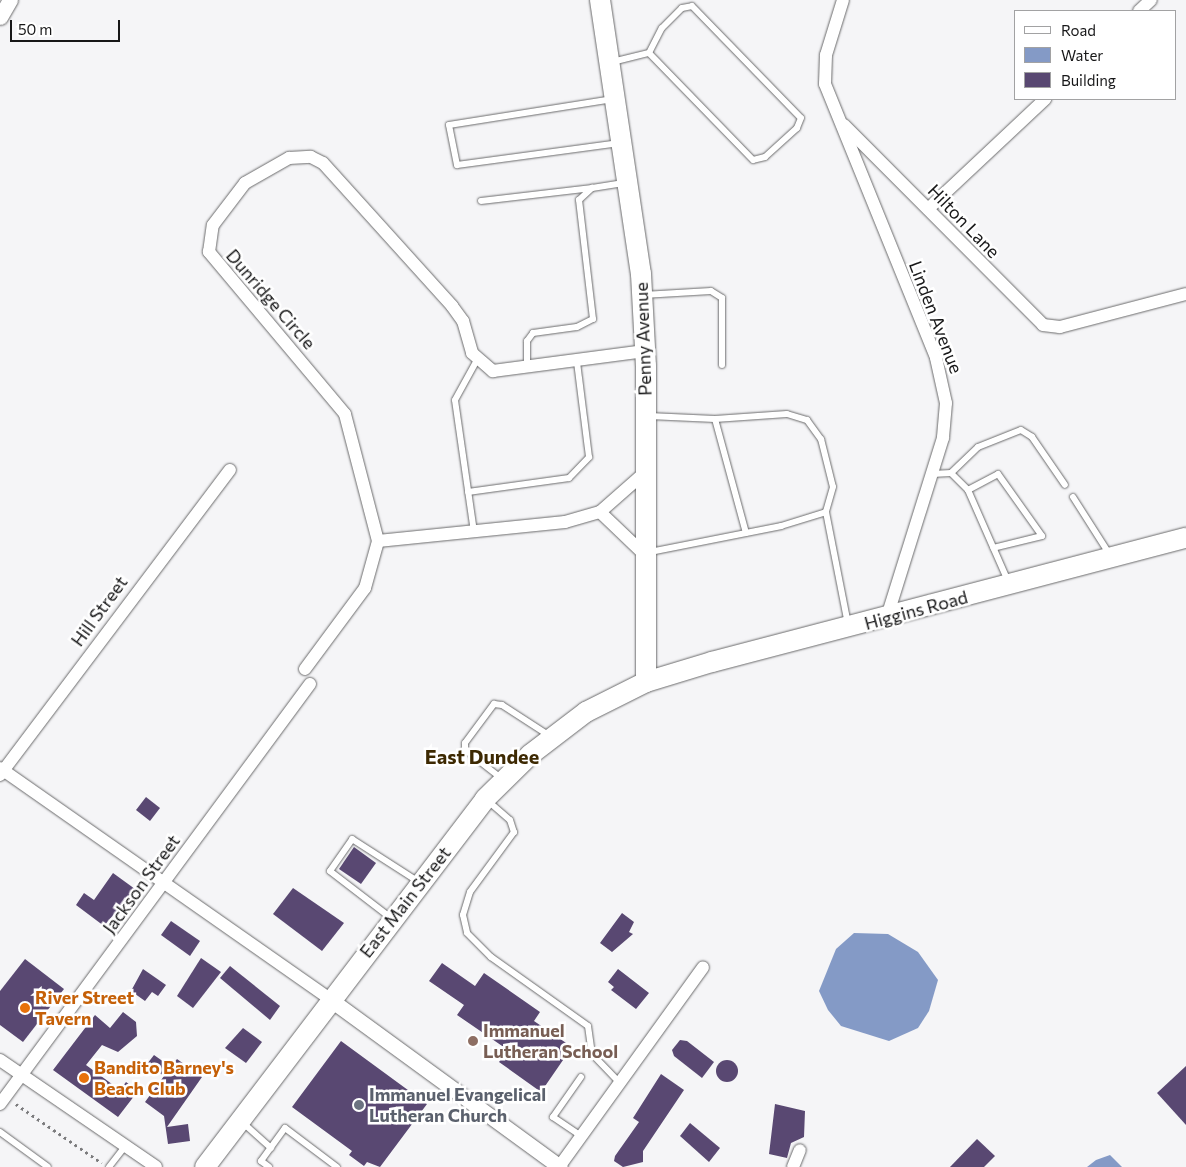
<!DOCTYPE html>
<html>
<head>
<meta charset="utf-8">
<style>
  body { margin:0 }
  #map { position:relative; width:1186px; height:1167px; overflow:hidden; background:#f5f5f7; font-family:Commissioner,sans-serif }
  div>[style] { position:absolute }
  .water>* { inset:0; background:#849ac6 }
  .building>* { inset:0; background:#594872 }
  .round { border-radius:50% }
  .path>* { height:2.5px; margin-top:-1.25px; transform-origin:0; background:repeating-linear-gradient(90deg,#7b7b7d 0 2.5px,transparent 0 6.5px) }
  .roads { filter:drop-shadow(0 0 1px #6a6a6b) drop-shadow(0 0 1px #6a6a6b) }
  .service>* { height:6px; margin:-3px; padding:0 3px; transform-origin:3px; border-radius:3px; background:#fff }
  .minor>* { height:12px; margin:-6px; padding:0 6px; transform-origin:6px; border-radius:6px; background:#fff }
  .tertiary>* { height:15px; margin:-7.5px; padding:0 7.5px; transform-origin:7.5px; border-radius:7.5px; background:#fff }
  .primary>* { height:20px; margin:-10px; padding:0 10px; transform-origin:10px; border-radius:10px; background:#fff }
  .dots>* { width:14px; height:14px; translate:-50% -50%; box-sizing:border-box; border:2px solid #fff; border-radius:50% }
  span { translate:-50% -50%; white-space:nowrap; text-align:center; line-height:1.15; -webkit-text-stroke:5px #fff; paint-order:stroke }
  .street-label { font-size:18px; color:#171718 }
  .food-label { font-size:18px; color:#c56008; font-weight:700 }
  .left { translate:0 -50%; text-align:left }
  .education-label { font-size:18px; color:#785e54; font-weight:700 }
  .worship-label { font-size:18px; color:#5b616d; font-weight:700 }
  .quarter-label { font-size:20px; color:#3d2902; font-weight:700 }
  .legend { position:absolute; left:1014px; top:10px; width:162px; height:90px; box-sizing:border-box; background:#fff; border:1px solid #a2a2a3; margin:0; padding:6px 9px; list-style:none; font-size:15px; color:#171718 }
  .legend li { display:flex; align-items:center; gap:10px; height:25px }
  .legend b { width:25px; border:1px solid #a2a2a3 }
  .scale { position:absolute; left:10px; top:20px; width:110px; height:22px; box-sizing:border-box; border:2px solid #171718; border-top:0; padding-left:6px; font-size:15px; line-height:18px; white-space:nowrap; color:#171718; -webkit-text-stroke:4px #fff; paint-order:stroke }
</style>
</head>
<body>
<div id="map">
  <div class="water">
    <div style="clip-path:polygon(854px 933px,888px 934px,918px 952px,938px 980px,929px 1011px,918px 1028px,889px 1041px,841px 1026px,828px 1010px,819px 991px,836px 949px)"></div>
    <div style="clip-path:polygon(1110px 1155px,1122px 1167px,1087px 1167px,1096px 1160px)"></div>
  </div>
  <div class="building">
    <div style="clip-path:polygon(146px 797px,160px 808px,150px 821px,136px 810px)"></div>
    <div style="clip-path:polygon(354px 847px,376px 863px,361px 884px,339px 869px)"></div>
    <div style="clip-path:polygon(113px 873px,135px 889px,104px 926px,76px 905px,84px 893px,94px 900px)"></div>
    <div style="clip-path:polygon(293px 888px,344px 923px,322px 951px,273px 914px)"></div>
    <div style="clip-path:polygon(622px 913px,634px 922px,629px 932px,633px 934px,612px 952px,600px 943px)"></div>
    <div style="clip-path:polygon(171px 921px,200px 941px,190px 956px,161px 935px)"></div>
    <div style="clip-path:polygon(201px 958px,221px 972px,193px 1008px,177px 996px)"></div>
    <div style="clip-path:polygon(25px 959px,64px 989px,23px 1042px,0 1025px,0 991px)"></div>
    <div style="clip-path:polygon(442px 963px,475px 986px,484px 973px,540px 1012px,534px 1021px,572px 1047px,541px 1092px,499px 1062px,508px 1050px,457px 1015px,464px 1005px,429px 981px)"></div>
    <div style="clip-path:polygon(230px 966px,280px 1006px,270px 1020px,220px 978px)"></div>
    <div style="clip-path:polygon(143px 969px,166px 985px,158px 996px,152px 992px,145px 1001px,131px 991px)"></div>
    <div style="clip-path:polygon(618px 969px,649px 993px,636px 1009px,611px 990px,614px 987px,608px 982px)"></div>
    <div style="clip-path:polygon(123px 1012px,136px 1022px,137px 1036px,118px 1052px,102px 1045px,86px 1065px,120px 1090px,126px 1082px,138px 1091px,118px 1117px,53px 1070px,95px 1015px,110px 1028px)"></div>
    <div style="clip-path:polygon(243px 1028px,262px 1042px,246px 1063px,225px 1048px)"></div>
    <div style="clip-path:polygon(680px 1040px,687px 1041px,714px 1062px,702px 1078px,674px 1056px,672px 1050px)"></div>
    <div style="clip-path:polygon(341px 1041px,427px 1104px,380px 1167px,367px 1162px,364px 1166px,349px 1155px,352px 1151px,292px 1107px)"></div>
    <div style="clip-path:polygon(154px 1055px,171px 1067px,177px 1059px,202px 1077px,167px 1127px,188px 1124px,190px 1141px,168px 1144px,164px 1116px,145px 1102px,164px 1076px,147px 1064px)"></div>
    <div class="round" style="left:716px;top:1060px;width:22px;height:22px"></div>
    <div style="clip-path:polygon(1186px 1066px,1186px 1125px,1157px 1093px)"></div>
    <div style="clip-path:polygon(661px 1074px,684px 1090px,643px 1151px,643px 1162px,623px 1167px,614px 1161px,615px 1156px,639px 1122px,633px 1118px)"></div>
    <div style="clip-path:polygon(775px 1104px,805px 1111px,804px 1137px,791px 1143px,787px 1158px,769px 1154px)"></div>
    <div style="clip-path:polygon(690px 1123px,720px 1148px,709px 1162px,680px 1136px)"></div>
    <div style="clip-path:polygon(977px 1139px,995px 1156px,984px 1167px,950px 1167px)"></div>
  </div>
  <div class="path">
    <div style="left:16px;top:1104px;width:104px;rotate:34.5deg"></div>
  </div>
  <div class="roads">
    <div class="service">
      <div style="left:612px;top:62px;width:38px;rotate:-14deg"></div>
      <div style="left:649px;top:53px;width:28px;rotate:-63deg"></div>
      <div style="left:662px;top:28px;width:28px;rotate:-45deg"></div>
      <div style="left:682px;top:8px;width:10px;rotate:-11deg"></div>
      <div style="left:692px;top:6px;width:156px;rotate:45.8deg"></div>
      <div style="left:801px;top:118px;width:11px;rotate:112deg"></div>
      <div style="left:797px;top:128px;width:43px;rotate:137.8deg"></div>
      <div style="left:765px;top:157px;width:12px;rotate:166deg"></div>
      <div style="left:753px;top:160px;width:149px;rotate:-134.2deg"></div>
      <div style="left:613px;top:99px;width:166px;rotate:171deg"></div>
      <div style="left:449px;top:125px;width:41px;rotate:78.7deg"></div>
      <div style="left:457px;top:165px;width:164px;rotate:-7.7deg"></div>
      <div style="left:481px;top:201px;width:112px;rotate:-6.7deg"></div>
      <div style="left:643px;top:295px;width:68px;rotate:-3.4deg"></div>
      <div style="left:711px;top:291px;width:13px;rotate:32deg"></div>
      <div style="left:722px;top:298px;width:67px;rotate:90deg"></div>
      <div style="left:527px;top:369px;width:28px;rotate:-90deg"></div>
      <div style="left:527px;top:341px;width:10px;rotate:-53deg"></div>
      <div style="left:533px;top:333px;width:44px;rotate:-7.8deg"></div>
      <div style="left:577px;top:327px;width:18px;rotate:-27deg"></div>
      <div style="left:593px;top:319px;width:120px;rotate:-96.7deg"></div>
      <div style="left:579px;top:200px;width:18px;rotate:-43deg"></div>
      <div style="left:592px;top:188px;width:32px;rotate:-9deg"></div>
      <div style="left:649px;top:416px;width:66px;rotate:2.6deg"></div>
      <div style="left:715px;top:419px;width:118px;rotate:74.8deg"></div>
      <div style="left:715px;top:419px;width:72px;rotate:-4deg"></div>
      <div style="left:787px;top:414px;width:21px;rotate:17deg"></div>
      <div style="left:807px;top:420px;width:24px;rotate:54deg"></div>
      <div style="left:821px;top:439px;width:49px;rotate:76deg"></div>
      <div style="left:833px;top:487px;width:26px;rotate:106deg"></div>
      <div style="left:951px;top:473px;width:37px;rotate:-44deg"></div>
      <div style="left:978px;top:447px;width:46px;rotate:-21.6deg"></div>
      <div style="left:1021px;top:430px;width:13px;rotate:32deg"></div>
      <div style="left:1032px;top:437px;width:58px;rotate:55.5deg"></div>
      <div style="left:932px;top:474px;width:19px;rotate:-3deg"></div>
      <div style="left:951px;top:473px;width:24px;rotate:45deg"></div>
      <div style="left:968px;top:490px;width:99px;rotate:66.3deg"></div>
      <div style="left:968px;top:490px;width:34px;rotate:-28deg"></div>
      <div style="left:998px;top:474px;width:76px;rotate:54.6deg"></div>
      <div style="left:1042px;top:536px;width:50px;rotate:166.2deg"></div>
      <div style="left:468px;top:492px;width:102px;rotate:-7.9deg"></div>
      <div style="left:569px;top:478px;width:29px;rotate:-46deg"></div>
      <div style="left:589px;top:457px;width:96px;rotate:-97.2deg"></div>
      <div style="left:1073px;top:497px;width:69px;rotate:57.5deg"></div>
      <div style="left:474px;top:532px;width:133px;rotate:-98.2deg"></div>
      <div style="left:455px;top:400px;width:46px;rotate:-61.2deg"></div>
      <div style="left:650px;top:552px;width:134px;rotate:-11.2deg"></div>
      <div style="left:781px;top:526px;width:47px;rotate:-17.3deg"></div>
      <div style="left:826px;top:512px;width:114px;rotate:78.9deg"></div>
      <div style="left:501px;top:778px;width:46px;rotate:-142.1deg"></div>
      <div style="left:465px;top:750px;width:7px;rotate:-90deg"></div>
      <div style="left:465px;top:743px;width:49px;rotate:-53.4deg"></div>
      <div style="left:494px;top:704px;width:8px;rotate:7deg"></div>
      <div style="left:502px;top:705px;width:57px;rotate:32.9deg"></div>
      <div style="left:488px;top:801px;width:29px;rotate:41deg"></div>
      <div style="left:510px;top:820px;width:13px;rotate:72deg"></div>
      <div style="left:514px;top:832px;width:74px;rotate:126.3deg"></div>
      <div style="left:470px;top:892px;width:24px;rotate:107deg"></div>
      <div style="left:463px;top:915px;width:18px;rotate:77deg"></div>
      <div style="left:467px;top:933px;width:34px;rotate:45deg"></div>
      <div style="left:491px;top:957px;width:119px;rotate:35.4deg"></div>
      <div style="left:588px;top:1026px;width:28px;rotate:82deg"></div>
      <div style="left:592px;top:1054px;width:39px;rotate:46deg"></div>
      <div style="left:391px;top:918px;width:77px;rotate:-142.4deg"></div>
      <div style="left:330px;top:871px;width:39px;rotate:-55deg"></div>
      <div style="left:352px;top:839px;width:80px;rotate:32.7deg"></div>
      <div style="left:581px;top:1077px;width:49px;rotate:125deg"></div>
      <div style="left:553px;top:1117px;width:34px;rotate:34deg"></div>
      <div style="left:242px;top:1122px;width:39px;rotate:42deg"></div>
      <div style="left:0;top:1132px;width:59px;rotate:36.1deg"></div>
      <div style="left:109px;top:1167px;width:28px;rotate:-52deg"></div>
      <div style="left:269px;top:1167px;width:10px;rotate:-143deg"></div>
      <div style="left:261px;top:1161px;width:41px;rotate:-54deg"></div>
      <div style="left:285px;top:1128px;width:65px;rotate:36.9deg"></div>
    </div>
    <div class="minor">
      <div style="left:843px;top:0;width:58px;rotate:107.2deg"></div>
      <div style="left:826px;top:55px;width:29px;rotate:92deg"></div>
      <div style="left:825px;top:84px;width:296px;rotate:67.9deg"></div>
      <div style="left:936px;top:358px;width:46px;rotate:77.5deg"></div>
      <div style="left:946px;top:403px;width:35px;rotate:95deg"></div>
      <div style="left:943px;top:438px;width:188px;rotate:107.4deg"></div>
      <div style="left:1139px;top:11px;width:16px;rotate:-43deg"></div>
      <div style="left:844px;top:125px;width:282px;rotate:45.1deg"></div>
      <div style="left:1043px;top:325px;width:17px;rotate:7deg"></div>
      <div style="left:1060px;top:327px;width:130px;rotate:-14.7deg"></div>
      <div style="left:928px;top:209px;width:161px;rotate:-43.2deg"></div>
      <div style="left:600px;top:512px;width:61px;rotate:43.7deg"></div>
      <div style="left:378px;top:541px;width:188px;rotate:-5.8deg"></div>
      <div style="left:565px;top:522px;width:36px;rotate:-16deg"></div>
      <div style="left:600px;top:512px;width:56px;rotate:-41.4deg"></div>
      <div style="left:305px;top:669px;width:101px;rotate:-53.5deg"></div>
      <div style="left:365px;top:588px;width:49px;rotate:-74.5deg"></div>
      <div style="left:378px;top:541px;width:131px;rotate:-104.6deg"></div>
      <div style="left:345px;top:414px;width:212px;rotate:-130deg"></div>
      <div style="left:209px;top:252px;width:27px;rotate:-82deg"></div>
      <div style="left:213px;top:225px;width:53px;rotate:-52.7deg"></div>
      <div style="left:245px;top:183px;width:51px;rotate:-29.6deg"></div>
      <div style="left:289px;top:158px;width:22px;rotate:-3deg"></div>
      <div style="left:311px;top:157px;width:13px;rotate:27deg"></div>
      <div style="left:323px;top:163px;width:193px;rotate:47.9deg"></div>
      <div style="left:452px;top:306px;width:19px;rotate:54deg"></div>
      <div style="left:463px;top:321px;width:33px;rotate:74deg"></div>
      <div style="left:472px;top:353px;width:28px;rotate:41deg"></div>
      <div style="left:493px;top:371px;width:153px;rotate:-7.5deg"></div>
      <div style="left:0;top:768px;width:404px;rotate:35deg"></div>
      <div style="left:0;top:775px;width:382px;rotate:-53deg"></div>
      <div style="left:0;top:1060px;width:189px;rotate:34.4deg"></div>
      <div style="left:0;top:1104px;width:522px;rotate:-53.57deg"></div>
      <div style="left:559px;top:1167px;width:246px;rotate:-54.2deg"></div>
      <div style="left:793px;top:1167px;width:18px;rotate:-68deg"></div>
    </div>
    <div class="tertiary">
      <div style="left:0;top:17px;width:20px;rotate:-60deg"></div>
      <div style="left:331px;top:1000px;width:283px;rotate:36.1deg"></div>
    </div>
    <div class="primary">
      <div style="left:600px;top:0;width:277px;rotate:81.5deg"></div>
      <div style="left:641px;top:274px;width:92px;rotate:86.9deg"></div>
      <div style="left:646px;top:366px;width:316px;rotate:90deg"></div>
      <div style="left:205px;top:1167px;width:462px;rotate:-52.7deg"></div>
      <div style="left:485px;top:799px;width:64px;rotate:-44.4deg"></div>
      <div style="left:531px;top:754px;width:69px;rotate:-37.4deg"></div>
      <div style="left:586px;top:712px;width:67px;rotate:-26.6deg"></div>
      <div style="left:646px;top:682px;width:69px;rotate:-16.9deg"></div>
      <div style="left:712px;top:662px;width:490px;rotate:-14.7deg"></div>
    </div>
  </div>
  <div class="dots">
    <div style="left:25px;top:1008px;background:#e8710a"></div>
    <div style="left:473px;top:1041px;background:#8d6e63"></div>
    <div style="left:84px;top:1078px;background:#e8710a"></div>
    <div style="left:359px;top:1105px;background:#6b7280"></div>
  </div>
  <div class="street-label">
    <span style="left:964px;top:221px;rotate:46deg">Hilton Lane</span>
    <span style="left:271px;top:299px;rotate:49deg">Dunridge Circle</span>
    <span style="left:936px;top:317px;rotate:69deg">Linden Avenue</span>
    <span style="left:643px;top:339px;rotate:-92deg">Penny Avenue</span>
    <span style="left:916px;top:610px;rotate:-15deg">Higgins Road</span>
    <span style="left:99px;top:611px;rotate:-54deg">Hill Street</span>
    <span style="left:141px;top:884px;rotate:-54deg">Jackson Street</span>
    <span style="left:405px;top:902px;rotate:-52deg">East Main Street</span>
  </div>
  <div class="food-label">
    <span class="left" style="left:35px;top:1008px">River Street<br>Tavern</span>
    <span class="left" style="left:94px;top:1078px">Bandito Barney's<br>Beach Club</span>
  </div>
  <div class="education-label">
    <span class="left" style="left:483px;top:1041px">Immanuel<br>Lutheran School</span>
  </div>
  <div class="worship-label">
    <span class="left" style="left:369px;top:1105px">Immanuel Evangelical<br>Lutheran Church</span>
  </div>
  <div class="quarter-label">
    <span style="left:482px;top:756px">East Dundee</span>
  </div>
  <ul class="legend">
  <li><b style="height:6px;background:#fff"></b>Road</li>
  <li><b style="height:14px;background:#849ac6"></b>Water</li>
  <li><b style="height:14px;background:#594872"></b>Building</li>
  </ul>
  <div class="scale">50 m</div>
</div>
</body>
</html>
